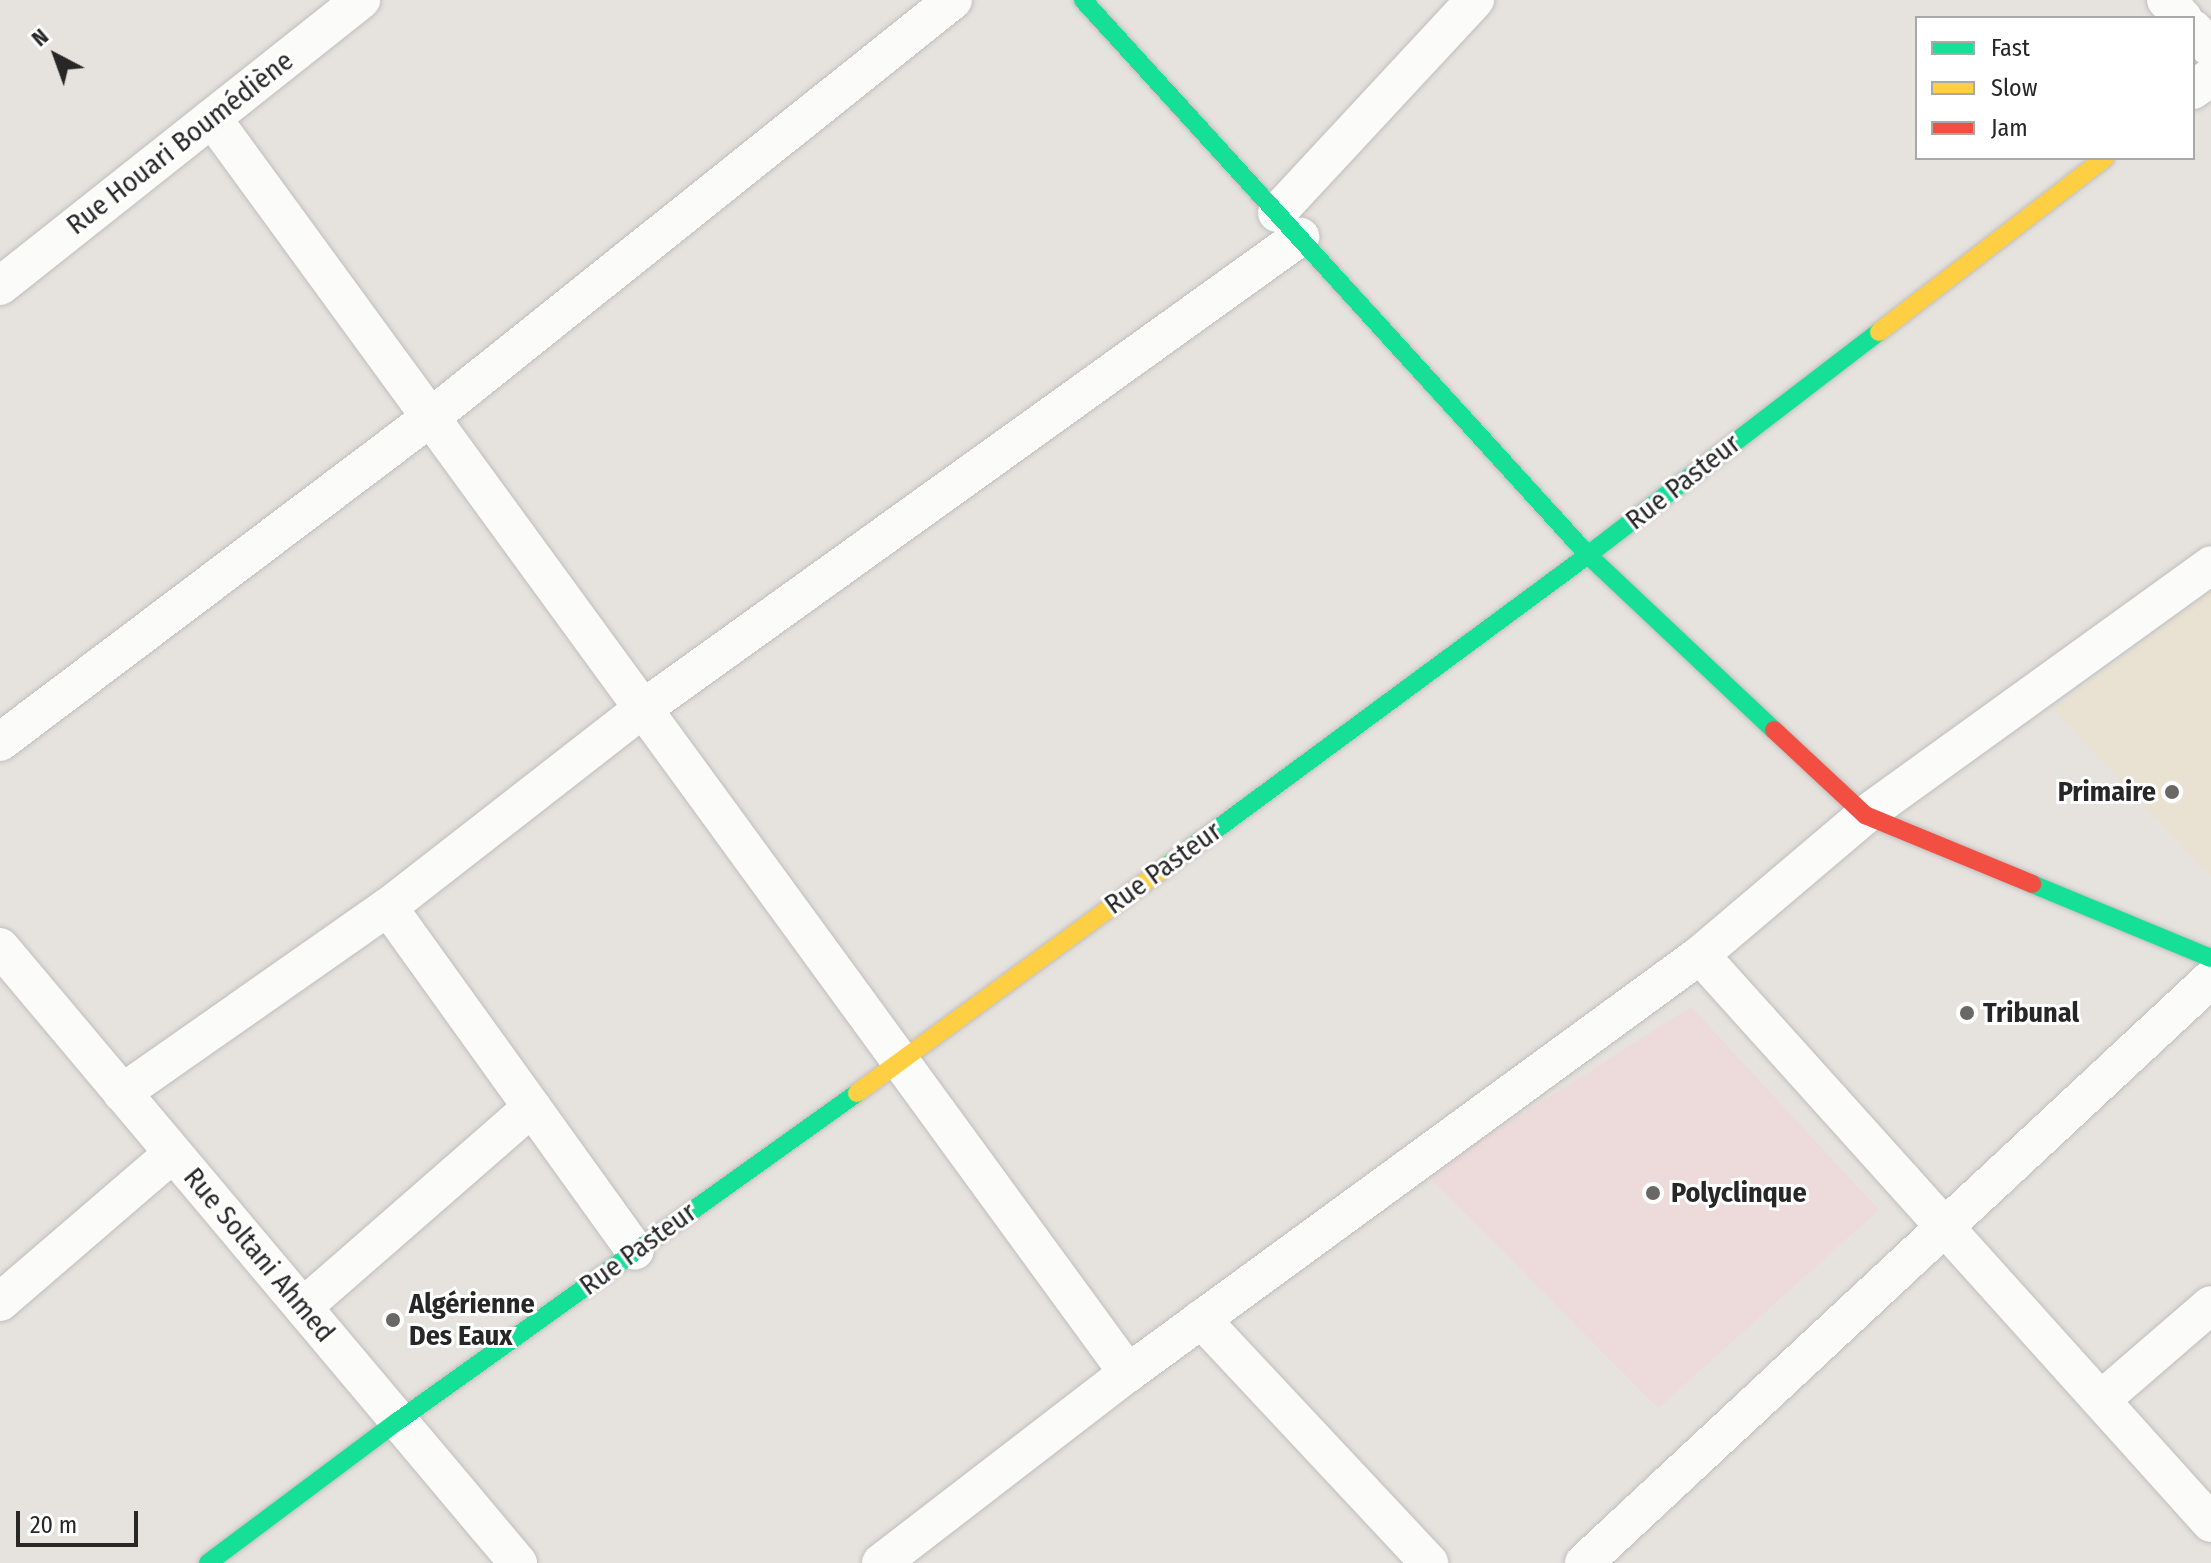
<!DOCTYPE html>
<html>
<head>
<meta charset="utf-8">
<style>
  body { margin:0 }
  #map { position:relative; width:2211px; height:1563px; overflow:hidden; background:#e6e2dd; font-family:"Fira Sans Condensed",sans-serif }
  div>[style] { position:absolute }
  .education>* { inset:0; background:#e9e1d1 }
  .medical>* { inset:0; background:#ecdbda }
  .roads { filter:drop-shadow(0 0 2px #bfbebe) drop-shadow(0 0 2px #bfbebe) }
  .street>* { height:38px; margin:-19px; padding:0 19px; transform-origin:19px; border-radius:19px; background:#fbfbfa }
  .fast>* { height:18px; margin:-9px; padding:0 9px; transform-origin:9px; border-radius:9px; background:#16e098 }
  .slow>* { height:18px; margin:-9px; padding:0 9px; transform-origin:9px; border-radius:9px; background:#ffcf43 }
  .jam>* { height:18px; margin:-9px; padding:0 9px; transform-origin:9px; border-radius:9px; background:#f24e42 }
  .dots>* { width:22px; height:22px; translate:-50% -50%; box-sizing:border-box; border:4px solid #fff; border-radius:50% }
  span { translate:-50% -50%; white-space:nowrap; text-align:center; line-height:1.15; -webkit-text-stroke:6px #fff; paint-order:stroke }
  .street-label { font-size:28px; color:#272727 }
  .poi-label { font-size:28px; color:#272727; font-weight:700 }
  .right { translate:-100% -50%; text-align:right }
  .left { translate:0 -50%; text-align:left }
  .legend { position:absolute; left:1915px; top:16px; width:280px; height:144px; box-sizing:border-box; background:#fff; border:2px solid #a9a9a9; margin:0; padding:10px 14px; list-style:none; font-size:24px; color:#272727 }
  .legend li { display:flex; align-items:center; gap:16px; height:40px }
  .legend b { width:40px; border:2px solid #a9a9a9 }
  .north { position:absolute; left:16px; top:16px; width:80px; height:80px; -webkit-text-stroke:6px #fff; paint-order:stroke; rotate:319deg; font-size:22px; font-weight:700; line-height:32px; text-align:center; color:#272727 }
  .north::after { content:''; display:block; margin:auto; width:28px; height:36px; background:#272727; clip-path:polygon(50% 0,100% 100%,50% 72%,0 100%) }
  .scale { position:absolute; left:16px; top:1511px; width:122px; height:36px; box-sizing:border-box; border:4px solid #272727; border-top:0; padding-left:10px; font-size:24px; line-height:28px; white-space:nowrap; color:#272727; -webkit-text-stroke:6px #fff; paint-order:stroke }
</style>
</head>
<body>
<div id="map">
  <div class="education">
    <div style="clip-path:polygon(2211px 591px,2211px 876px,2053px 709px)"></div>
  </div>
  <div class="medical">
    <div style="clip-path:polygon(1691px 1007px,1879px 1210px,1658px 1408px,1427px 1175px)"></div>
  </div>
  <div class="roads">
    <div class="street">
      <div style="left:2166px;top:0;width:25px;rotate:47deg"></div>
      <div style="left:2193px;top:29px;width:26px;rotate:47deg"></div>
      <div style="left:2193px;top:90px;width:22px;rotate:-36deg"></div>
      <div style="left:212px;top:118px;width:1554px;rotate:53.88deg"></div>
      <div style="left:1277px;top:213px;width:291px;rotate:-47.1deg"></div>
      <div style="left:0;top:286px;width:461px;rotate:-38.4deg"></div>
      <div style="left:0;top:742px;width:540px;rotate:-37.02deg"></div>
      <div style="left:431px;top:417px;width:668px;rotate:-38.62deg"></div>
      <div style="left:388px;top:907px;width:423px;rotate:54.3deg"></div>
      <div style="left:0;top:947px;width:805px;rotate:49.94deg"></div>
      <div style="left:1700px;top:955px;width:764px;rotate:48.02deg"></div>
      <div style="left:122px;top:1093px;width:325px;rotate:-35deg"></div>
      <div style="left:388px;top:907px;width:324px;rotate:-37.9deg"></div>
      <div style="left:644px;top:708px;width:808px;rotate:-35.68deg"></div>
      <div style="left:0;top:1302px;width:228px;rotate:-40.7deg"></div>
      <div style="left:303px;top:1307px;width:304px;rotate:-41.1deg"></div>
      <div style="left:1201px;top:1319px;width:334px;rotate:46.9deg"></div>
      <div style="left:2101px;top:1400px;width:145px;rotate:-40.8deg"></div>
      <div style="left:881px;top:1563px;width:312px;rotate:-37.6deg"></div>
      <div style="left:1128px;top:1373px;width:708px;rotate:-36.16deg"></div>
      <div style="left:1700px;top:955px;width:216px;rotate:-40.3deg"></div>
      <div style="left:1865px;top:815px;width:427px;rotate:-35.8deg"></div>
      <div style="left:1584px;top:1563px;width:857px;rotate:-42.97deg"></div>
    </div>
    <div class="fast">
      <div style="left:1083px;top:0;width:750px;rotate:47.7deg"></div>
      <div style="left:1588px;top:555px;width:255px;rotate:43.3deg"></div>
      <div style="left:1168px;top:865px;width:522px;rotate:-36.43deg"></div>
      <div style="left:1588px;top:555px;width:367px;rotate:-37.5deg"></div>
      <div style="left:2032px;top:884px;width:194px;rotate:22.5deg"></div>
      <div style="left:208px;top:1563px;width:237px;rotate:-36.8deg"></div>
      <div style="left:398px;top:1421px;width:564px;rotate:-35.55deg"></div>
    </div>
    <div class="slow">
      <div style="left:1879px;top:332px;width:285px;rotate:-37.6deg"></div>
      <div style="left:857px;top:1093px;width:386px;rotate:-36.2deg"></div>
    </div>
    <div class="jam">
      <div style="left:1774px;top:730px;width:125px;rotate:43deg"></div>
      <div style="left:1865px;top:815px;width:181px;rotate:22.4deg"></div>
    </div>
  </div>
  <div class="dots">
    <div style="left:2172px;top:792px;background:#6a6867"></div>
    <div style="left:1967px;top:1013px;background:#6a6867"></div>
    <div style="left:1653px;top:1193px;background:#6a6867"></div>
    <div style="left:393px;top:1320px;background:#6a6867"></div>
  </div>
  <div class="street-label">
    <span style="left:180px;top:143px;rotate:-38deg">Rue Houari Boumédiène</span>
    <span style="left:1683px;top:482px;rotate:-38deg">Rue Pasteur</span>
    <span style="left:1163px;top:868px;rotate:-36deg">Rue Pasteur</span>
    <span style="left:638px;top:1249px;rotate:-36deg">Rue Pasteur</span>
    <span style="left:259px;top:1255px;rotate:50deg">Rue Soltani Ahmed</span>
  </div>
  <div class="poi-label">
    <span class="right" style="left:2156px;top:792px">Primaire</span>
    <span class="left" style="left:1983px;top:1013px">Tribunal</span>
    <span class="left" style="left:1671px;top:1193px">Polyclinque</span>
    <span class="left" style="left:409px;top:1320px">Algérienne<br>Des Eaux</span>
  </div>
  <ul class="legend">
  <li><b style="height:10px;background:#16e098"></b>Fast</li>
  <li><b style="height:10px;background:#ffcf43"></b>Slow</li>
  <li><b style="height:10px;background:#f24e42"></b>Jam</li>
  </ul>
  <div class="north">N</div>
  <div class="scale">20 m</div>
</div>
</body>
</html>
